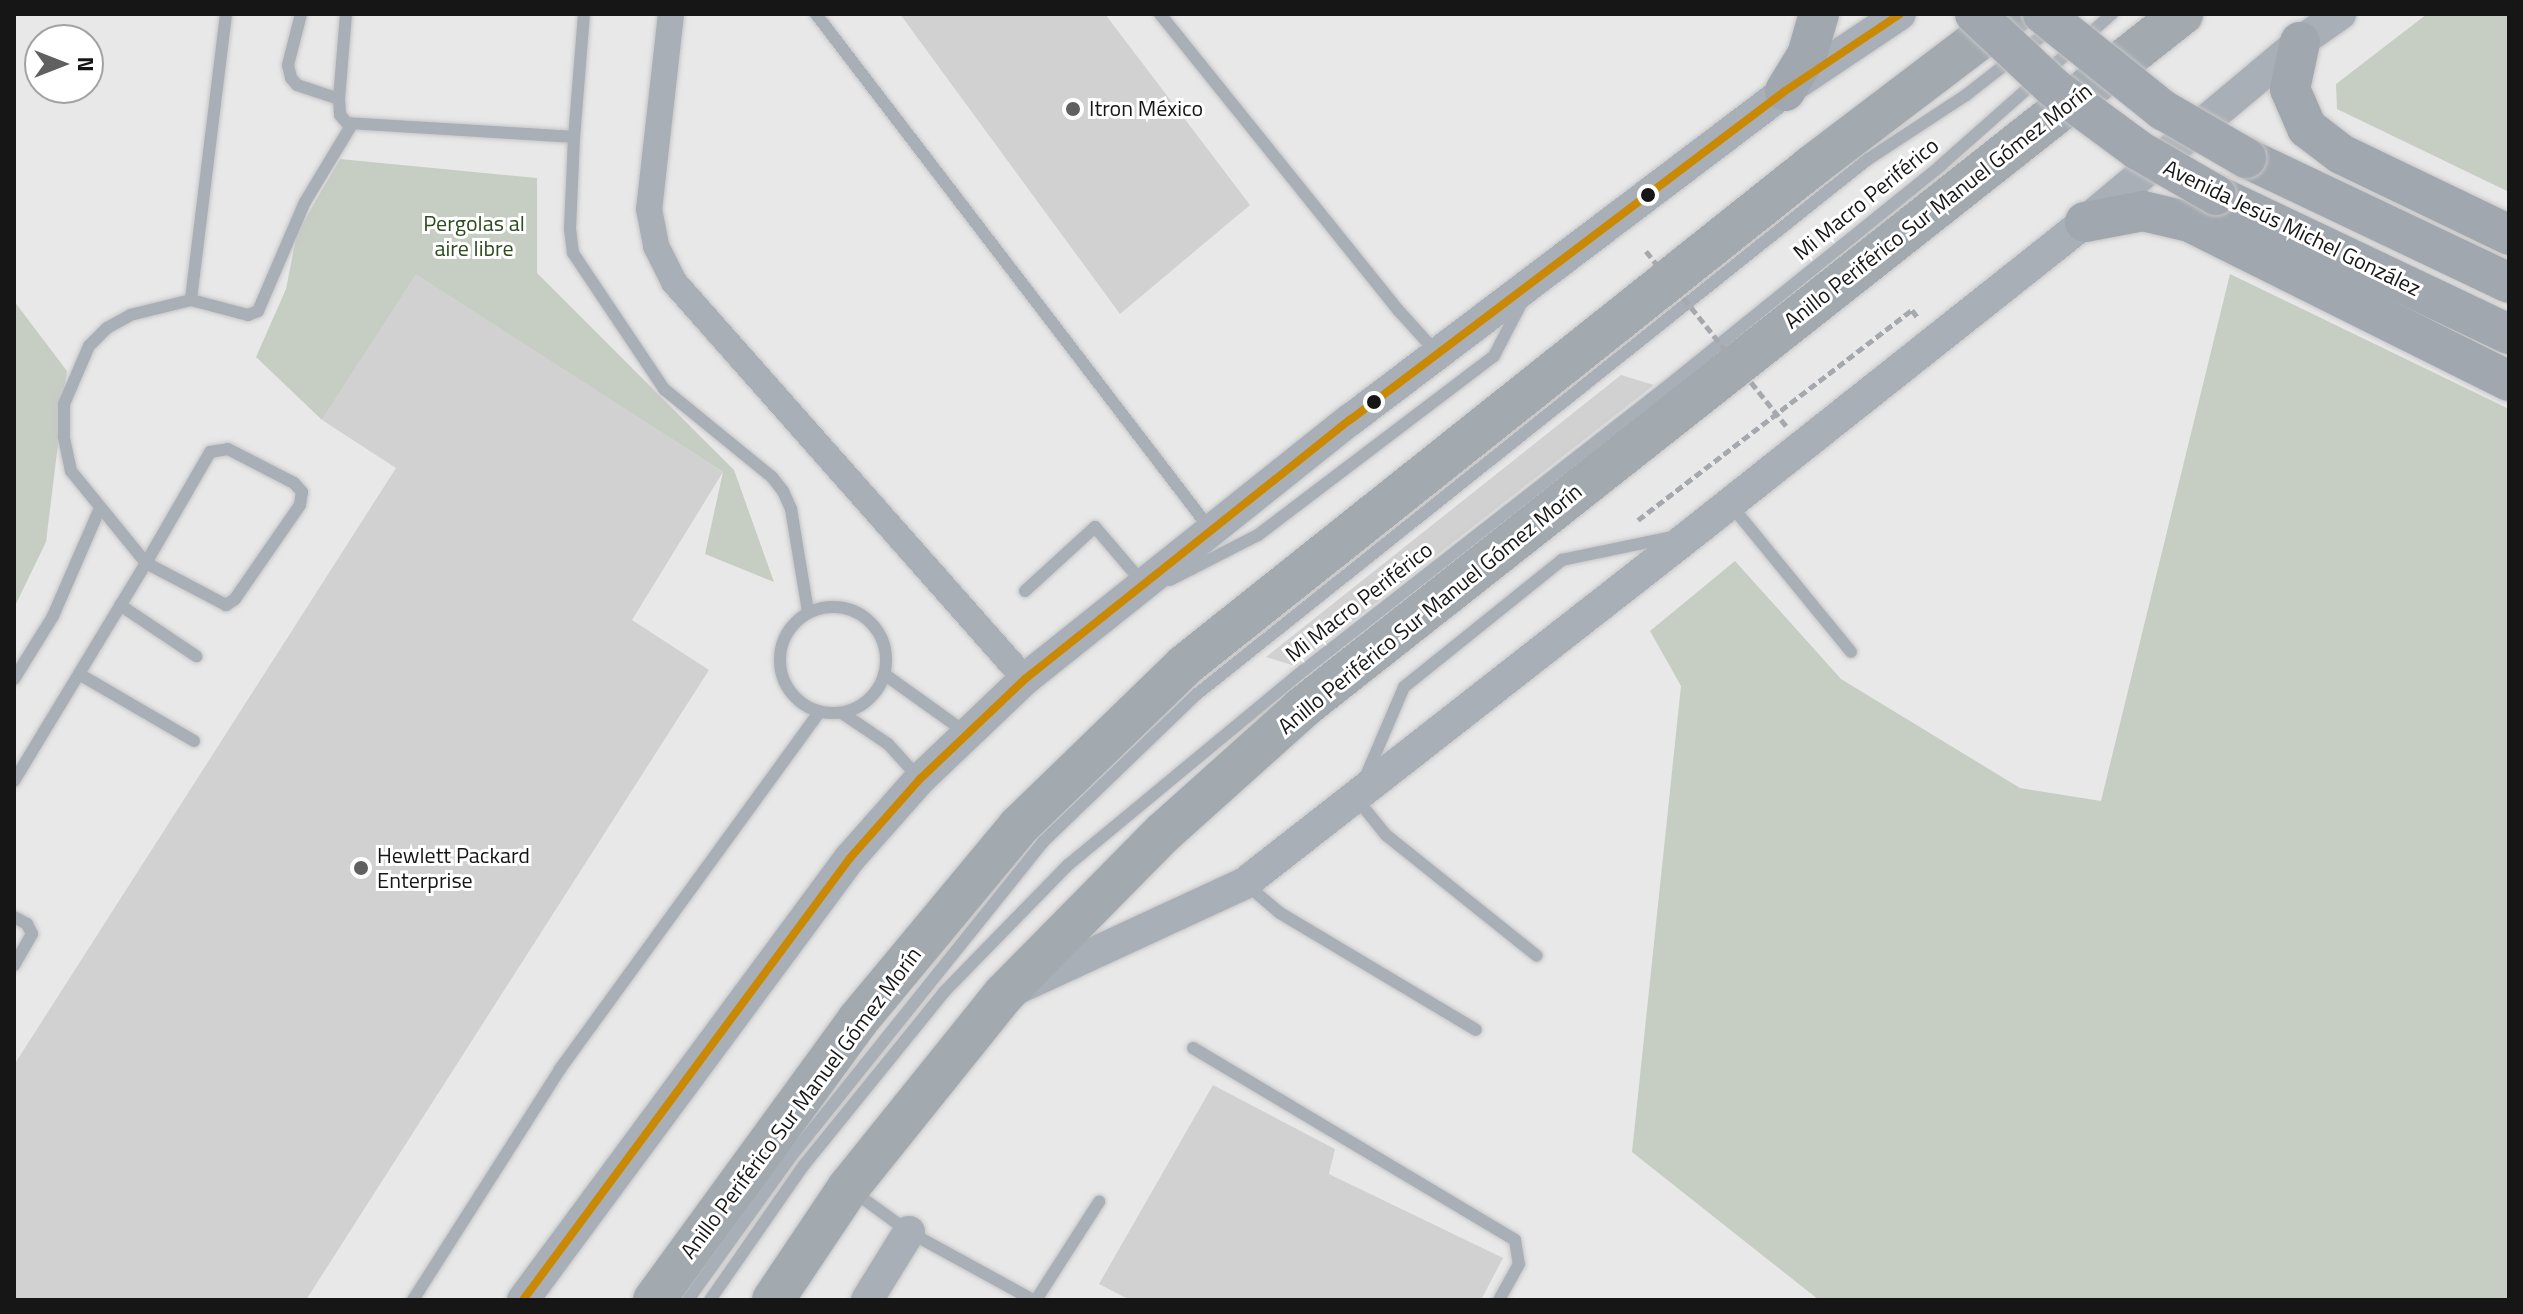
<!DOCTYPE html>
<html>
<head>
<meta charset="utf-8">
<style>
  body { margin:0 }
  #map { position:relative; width:2523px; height:1314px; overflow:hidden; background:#e8e8e8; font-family:"Titillium Web",sans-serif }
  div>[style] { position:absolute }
  .green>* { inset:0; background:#c6cec3 }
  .building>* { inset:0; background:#d2d1d1 }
  .path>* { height:5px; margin-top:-2.5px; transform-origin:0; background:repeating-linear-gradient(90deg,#a5a9ae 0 8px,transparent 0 12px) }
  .roads { filter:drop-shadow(0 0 2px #c6c6c7) drop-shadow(0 0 2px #c6c6c7) }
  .service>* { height:12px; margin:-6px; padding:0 6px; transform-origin:6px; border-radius:6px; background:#a9afb6 }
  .service>.ring { margin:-6px; padding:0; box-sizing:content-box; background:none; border:12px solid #a9afb6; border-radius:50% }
  .minor>* { height:26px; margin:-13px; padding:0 13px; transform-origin:13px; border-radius:13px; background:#a9afb6 }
  .tertiary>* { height:32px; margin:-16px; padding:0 16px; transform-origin:16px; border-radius:16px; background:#a9afb6 }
  .primary>* { height:40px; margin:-20px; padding:0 20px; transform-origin:20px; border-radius:20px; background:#a1a7af }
  .trunk>* { height:42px; margin:-21px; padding:0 21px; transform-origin:21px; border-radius:21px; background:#a2aab0 }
  .path-bridge>* { height:5px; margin-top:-2.5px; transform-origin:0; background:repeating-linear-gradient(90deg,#a5a9ae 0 8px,transparent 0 12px) }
  .bridges { filter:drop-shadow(0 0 2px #c6c6c7) drop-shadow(0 0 2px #c6c6c7) }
  .primary-bridge>* { height:40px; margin:-20px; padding:0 20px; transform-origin:20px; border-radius:20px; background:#a1a7af }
  .bus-1>* { height:8px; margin:-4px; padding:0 4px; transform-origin:4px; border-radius:4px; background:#ca8905 }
  .dots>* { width:22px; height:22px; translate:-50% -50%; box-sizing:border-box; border:4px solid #fff; border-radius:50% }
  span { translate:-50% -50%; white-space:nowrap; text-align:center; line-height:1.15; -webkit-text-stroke:6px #fff; paint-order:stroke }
  .poi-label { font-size:22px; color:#161617 }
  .left { translate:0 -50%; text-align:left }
  .street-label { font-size:22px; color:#161617 }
  .park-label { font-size:22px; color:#2e4b1f }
  .frame { position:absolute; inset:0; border:16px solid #161617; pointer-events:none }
  .north { position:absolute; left:24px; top:24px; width:80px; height:80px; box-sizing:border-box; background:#fff; border:2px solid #a2a2a2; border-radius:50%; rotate:90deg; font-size:22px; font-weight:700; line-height:32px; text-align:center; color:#161617 }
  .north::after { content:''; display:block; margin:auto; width:28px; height:36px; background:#606060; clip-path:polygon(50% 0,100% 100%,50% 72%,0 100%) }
</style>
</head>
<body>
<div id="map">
  <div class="green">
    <div style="clip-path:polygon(2427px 14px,2509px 14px,2509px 192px,2337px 109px,2336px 84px)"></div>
    <div style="clip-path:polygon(340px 159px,537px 178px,537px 273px,734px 470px,774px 582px,705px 554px,723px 472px,416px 275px,322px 420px,256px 357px,286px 289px,297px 233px)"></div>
    <div style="clip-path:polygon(2230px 274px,2509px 409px,2509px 1300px,1819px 1300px,1632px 1152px,1681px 686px,1650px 631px,1735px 561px,1841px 679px,2020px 788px,2101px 801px)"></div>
    <div style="clip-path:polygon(14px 301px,67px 371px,46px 542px,14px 608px)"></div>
  </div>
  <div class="building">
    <div style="clip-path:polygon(900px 14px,1105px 14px,1250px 205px,1120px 314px)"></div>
    <div style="clip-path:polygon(416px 274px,723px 472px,632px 620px,709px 670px,306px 1300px,14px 1300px,14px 1065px,396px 468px,322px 420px)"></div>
    <div style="clip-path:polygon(1621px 375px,1654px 385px,1295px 666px,1266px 657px)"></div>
    <div style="clip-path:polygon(1213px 1085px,1335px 1149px,1329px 1174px,1503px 1258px,1481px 1300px,1130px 1300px,1099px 1284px)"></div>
  </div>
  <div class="path">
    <div style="left:1638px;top:520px;width:345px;rotate:-37.5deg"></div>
    <div style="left:1912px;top:310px;width:10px;rotate:53deg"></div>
  </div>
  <div class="roads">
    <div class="service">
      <div style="left:226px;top:14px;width:288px;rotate:97deg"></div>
      <div style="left:191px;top:300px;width:59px;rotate:14.7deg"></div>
      <div style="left:248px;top:315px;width:11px;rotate:-22deg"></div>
      <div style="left:258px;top:311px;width:119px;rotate:-66.7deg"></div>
      <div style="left:305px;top:202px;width:91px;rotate:-58.9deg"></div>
      <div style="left:301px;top:14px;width:53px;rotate:104.3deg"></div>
      <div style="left:288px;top:65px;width:13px;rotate:77deg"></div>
      <div style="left:291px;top:78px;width:9px;rotate:49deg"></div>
      <div style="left:297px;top:85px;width:44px;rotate:18.4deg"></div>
      <div style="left:346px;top:14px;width:85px;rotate:94.7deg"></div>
      <div style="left:339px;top:99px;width:16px;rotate:86deg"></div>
      <div style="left:340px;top:115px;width:11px;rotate:49deg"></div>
      <div style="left:347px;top:123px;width:227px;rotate:3.5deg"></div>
      <div style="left:584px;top:14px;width:123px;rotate:94.6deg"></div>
      <div style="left:574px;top:137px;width:92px;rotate:92.5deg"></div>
      <div style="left:570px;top:229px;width:24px;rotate:83deg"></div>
      <div style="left:573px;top:253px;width:164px;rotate:56.2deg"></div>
      <div style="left:664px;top:389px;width:139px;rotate:39.2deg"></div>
      <div style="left:772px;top:477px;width:18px;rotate:52deg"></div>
      <div style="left:783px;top:491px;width:20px;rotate:66deg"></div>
      <div style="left:791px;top:509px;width:104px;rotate:80.6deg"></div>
      <div style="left:816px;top:14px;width:648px;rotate:52.58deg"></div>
      <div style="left:1160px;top:14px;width:381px;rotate:51.2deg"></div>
      <div style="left:1399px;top:311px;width:55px;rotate:47.9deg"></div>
      <div style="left:1730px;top:504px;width:191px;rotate:50.7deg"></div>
      <div style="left:1170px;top:580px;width:99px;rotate:-27.1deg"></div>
      <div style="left:1258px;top:535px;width:296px;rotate:-37.2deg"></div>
      <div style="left:1494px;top:356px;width:59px;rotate:-62.6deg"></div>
      <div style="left:1025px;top:591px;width:95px;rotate:-42.4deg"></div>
      <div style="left:1095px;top:527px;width:72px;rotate:49.5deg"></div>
      <div style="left:120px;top:605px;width:92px;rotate:33.9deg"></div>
      <div class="ring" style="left:780px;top:607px;width:94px;height:94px"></div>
      <div style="left:79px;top:674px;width:133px;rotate:30.2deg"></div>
      <div style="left:884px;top:674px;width:100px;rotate:35.6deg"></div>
      <div style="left:14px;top:679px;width:74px;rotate:-58.2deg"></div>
      <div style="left:53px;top:616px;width:118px;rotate:-66.5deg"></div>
      <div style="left:842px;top:713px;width:55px;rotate:34deg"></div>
      <div style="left:888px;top:744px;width:46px;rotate:47.6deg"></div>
      <div style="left:1365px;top:778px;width:99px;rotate:-66.8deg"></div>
      <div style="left:1404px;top:687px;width:203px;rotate:-38.8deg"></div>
      <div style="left:1562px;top:560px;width:112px;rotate:-11.8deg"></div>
      <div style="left:14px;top:781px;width:255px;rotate:-58.8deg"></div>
      <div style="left:146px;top:563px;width:128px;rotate:-60deg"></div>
      <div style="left:210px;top:452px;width:18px;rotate:-9deg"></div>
      <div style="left:228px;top:449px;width:74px;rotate:27.3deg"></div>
      <div style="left:294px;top:483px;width:12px;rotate:48deg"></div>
      <div style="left:302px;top:492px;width:13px;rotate:99deg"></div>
      <div style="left:300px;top:505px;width:114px;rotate:124.7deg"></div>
      <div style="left:235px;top:599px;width:11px;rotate:146deg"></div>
      <div style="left:226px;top:605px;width:90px;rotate:-152.3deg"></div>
      <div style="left:146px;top:563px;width:119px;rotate:-129.2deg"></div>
      <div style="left:71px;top:471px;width:35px;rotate:-102deg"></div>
      <div style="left:64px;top:437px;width:33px;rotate:-90deg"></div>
      <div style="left:64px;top:404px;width:63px;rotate:-66.7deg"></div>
      <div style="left:89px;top:346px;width:25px;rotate:-45deg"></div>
      <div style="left:107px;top:328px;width:26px;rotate:-29deg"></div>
      <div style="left:130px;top:315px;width:63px;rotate:-13.8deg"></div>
      <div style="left:1356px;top:798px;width:48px;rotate:51deg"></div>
      <div style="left:1386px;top:835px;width:193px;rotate:38.7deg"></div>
      <div style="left:1247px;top:885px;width:43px;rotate:40.3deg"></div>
      <div style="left:1280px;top:913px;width:228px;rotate:30.8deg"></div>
      <div style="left:14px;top:917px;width:15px;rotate:28deg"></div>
      <div style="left:27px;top:924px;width:11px;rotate:63deg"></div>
      <div style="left:32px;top:934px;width:36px;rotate:120deg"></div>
      <div style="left:1193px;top:1048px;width:375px;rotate:30.8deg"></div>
      <div style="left:1515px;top:1240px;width:24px;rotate:81deg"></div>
      <div style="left:1519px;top:1264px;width:41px;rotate:119.1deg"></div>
      <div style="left:854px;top:1192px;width:68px;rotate:36deg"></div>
      <div style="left:909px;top:1232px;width:141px;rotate:28.7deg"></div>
      <div style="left:413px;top:1300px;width:274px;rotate:-57.5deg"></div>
      <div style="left:560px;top:1069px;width:441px;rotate:-54deg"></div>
      <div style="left:688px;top:1300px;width:180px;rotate:-54.3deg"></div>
      <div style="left:793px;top:1154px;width:400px;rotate:-51.3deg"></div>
      <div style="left:1043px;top:842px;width:214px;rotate:-43.9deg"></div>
      <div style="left:1197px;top:694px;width:857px;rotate:-38.56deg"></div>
      <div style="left:1867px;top:160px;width:118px;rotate:-33.3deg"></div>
      <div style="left:1966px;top:95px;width:109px;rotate:-37.9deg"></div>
      <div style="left:710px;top:1300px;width:165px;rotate:-55.2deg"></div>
      <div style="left:804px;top:1165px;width:223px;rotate:-51deg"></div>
      <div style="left:944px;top:992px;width:177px;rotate:-45.7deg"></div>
      <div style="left:1068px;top:865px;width:306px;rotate:-39.6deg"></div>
      <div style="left:1304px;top:670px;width:457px;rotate:-38deg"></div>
      <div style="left:1664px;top:389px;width:355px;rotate:-38.9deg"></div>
      <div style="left:1940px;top:166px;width:230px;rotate:-41.5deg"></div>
      <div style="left:1036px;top:1300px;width:117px;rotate:-57.3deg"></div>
    </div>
    <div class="minor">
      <div style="left:671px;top:14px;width:196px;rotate:96.4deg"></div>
      <div style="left:649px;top:209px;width:38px;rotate:79deg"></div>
      <div style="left:656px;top:246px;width:40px;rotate:63.4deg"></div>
      <div style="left:674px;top:282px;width:530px;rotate:48.52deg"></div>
    </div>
    <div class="tertiary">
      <div style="left:1018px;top:988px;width:250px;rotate:-24.8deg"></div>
      <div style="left:1245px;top:883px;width:570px;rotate:-38.02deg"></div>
      <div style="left:1694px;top:532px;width:499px;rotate:-38.4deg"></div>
      <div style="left:2085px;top:222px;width:280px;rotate:-39.9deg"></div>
      <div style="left:2300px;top:42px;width:49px;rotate:-35deg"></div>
      <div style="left:523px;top:1300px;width:550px;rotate:-53.51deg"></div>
      <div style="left:850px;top:858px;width:106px;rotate:-48.5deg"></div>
      <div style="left:920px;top:779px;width:145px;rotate:-43.6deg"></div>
      <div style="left:1025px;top:679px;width:416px;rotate:-38.6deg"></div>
      <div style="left:1350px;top:420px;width:545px;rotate:-37.1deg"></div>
      <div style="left:1785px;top:91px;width:138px;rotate:-33.8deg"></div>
      <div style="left:867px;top:1300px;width:80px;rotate:-58.3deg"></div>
    </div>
    <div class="primary">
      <div style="left:2300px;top:42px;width:48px;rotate:102deg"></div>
      <div style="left:2290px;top:89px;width:43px;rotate:66.4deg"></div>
      <div style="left:2307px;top:128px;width:43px;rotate:37.4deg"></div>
      <div style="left:2341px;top:154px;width:187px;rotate:25.7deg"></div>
      <div style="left:1785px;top:91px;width:42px;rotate:-58.6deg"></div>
      <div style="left:1807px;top:55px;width:43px;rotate:-73.7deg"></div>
      <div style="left:2246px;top:158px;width:291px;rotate:25.4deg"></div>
      <div style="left:2216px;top:195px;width:324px;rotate:25.4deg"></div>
      <div style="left:2085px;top:222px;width:59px;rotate:-10.7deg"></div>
      <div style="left:2143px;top:211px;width:48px;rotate:13.2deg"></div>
      <div style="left:2190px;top:222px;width:356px;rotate:26.5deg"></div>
    </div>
    <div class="trunk">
      <div style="left:654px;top:1300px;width:346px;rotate:-53.9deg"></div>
      <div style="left:858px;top:1020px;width:251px;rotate:-50.3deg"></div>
      <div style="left:1018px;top:827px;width:233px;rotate:-44.1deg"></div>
      <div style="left:1185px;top:665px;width:801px;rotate:-38.51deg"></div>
      <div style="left:1812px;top:166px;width:251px;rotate:-37.2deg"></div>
      <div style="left:773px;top:1300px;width:135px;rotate:-56.2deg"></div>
      <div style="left:848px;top:1188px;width:249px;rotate:-51.2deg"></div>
      <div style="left:1004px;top:994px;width:228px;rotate:-45.4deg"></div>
      <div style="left:1164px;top:832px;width:186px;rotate:-41.9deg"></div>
      <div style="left:1302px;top:708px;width:1121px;rotate:-38.26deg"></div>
    </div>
  </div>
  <div class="path-bridge">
    <div style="left:1646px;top:251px;width:226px;rotate:51.3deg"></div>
  </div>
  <div class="bridges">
    <div class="primary-bridge">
      <div style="left:1975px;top:14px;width:108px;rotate:43.1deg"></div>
      <div style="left:2054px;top:88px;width:104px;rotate:36.4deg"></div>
      <div style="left:2138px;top:150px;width:90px;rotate:30deg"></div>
      <div style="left:2043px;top:14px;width:154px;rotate:38.7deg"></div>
      <div style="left:2163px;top:110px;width:96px;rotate:30deg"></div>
    </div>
  </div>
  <div class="bus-1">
    <div style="left:523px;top:1300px;width:550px;rotate:-53.51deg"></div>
    <div style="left:850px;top:858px;width:106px;rotate:-48.5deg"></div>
    <div style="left:920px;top:779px;width:145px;rotate:-43.6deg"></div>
    <div style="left:1025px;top:679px;width:416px;rotate:-38.6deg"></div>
    <div style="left:1350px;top:420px;width:545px;rotate:-37.1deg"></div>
    <div style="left:1785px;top:91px;width:138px;rotate:-33.8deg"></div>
  </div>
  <div class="dots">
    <div style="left:1073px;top:109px;background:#606060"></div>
    <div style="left:1648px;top:195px;background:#161617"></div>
    <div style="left:1374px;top:402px;background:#161617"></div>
    <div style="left:361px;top:868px;background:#606060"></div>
  </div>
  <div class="poi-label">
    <span class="left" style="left:1089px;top:109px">Itron México</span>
    <span class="left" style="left:377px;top:868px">Hewlett Packard<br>Enterprise</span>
  </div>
  <div class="street-label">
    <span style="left:1866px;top:199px;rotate:-39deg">Mi Macro Periférico</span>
    <span style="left:1938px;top:206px;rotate:-38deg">Anillo Periférico Sur Manuel Gómez Morín</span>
    <span style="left:2292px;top:228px;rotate:26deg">Avenida Jesús Michel González</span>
    <span style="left:1359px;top:602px;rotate:-38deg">Mi Macro Periférico</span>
    <span style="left:1430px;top:609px;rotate:-39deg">Anillo Periférico Sur Manuel Gómez Morín</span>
    <span style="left:801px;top:1103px;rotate:-53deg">Anillo Periférico Sur Manuel Gómez Morín</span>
  </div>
  <div class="park-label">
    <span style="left:474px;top:236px">Pergolas al<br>aire libre</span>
  </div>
  <div class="frame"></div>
  <div class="north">N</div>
</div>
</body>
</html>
